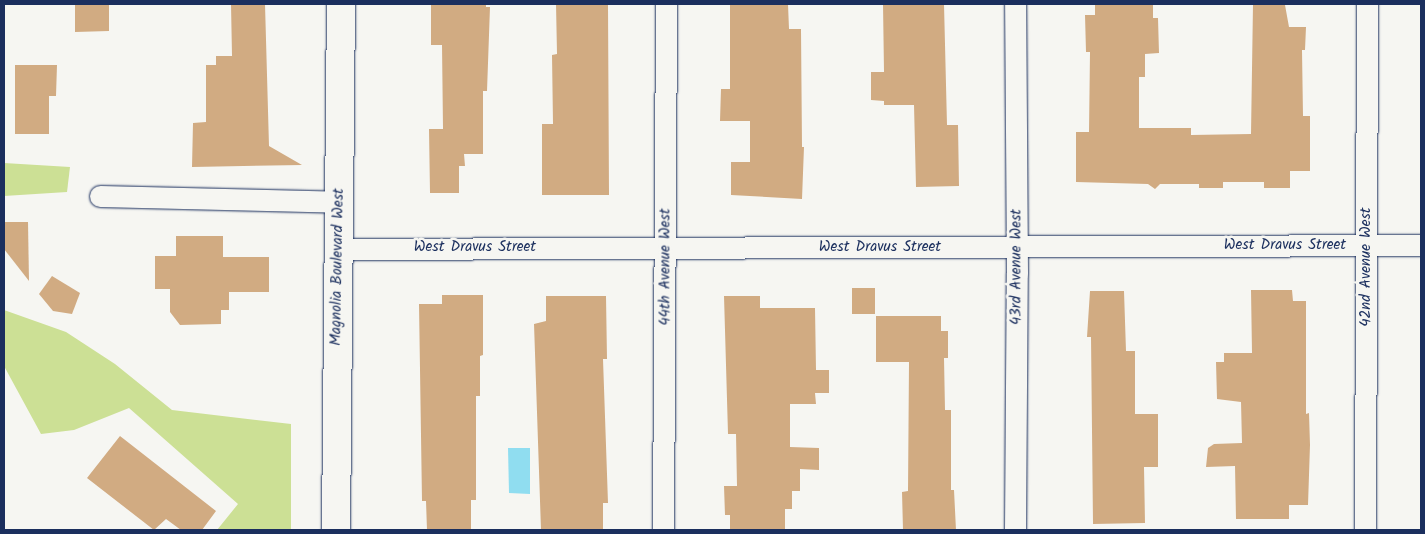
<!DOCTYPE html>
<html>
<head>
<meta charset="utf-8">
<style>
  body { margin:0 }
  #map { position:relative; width:1425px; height:534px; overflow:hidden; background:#f6f6f2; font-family:Kalam,sans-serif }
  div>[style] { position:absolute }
  .green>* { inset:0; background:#cce095 }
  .water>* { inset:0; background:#90ddf0 }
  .building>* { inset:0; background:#d1ab82 }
  .roads { filter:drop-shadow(0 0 1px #1b2f5e) drop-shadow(0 0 1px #1b2f5e) }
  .street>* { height:21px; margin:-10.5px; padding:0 10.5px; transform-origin:10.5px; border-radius:10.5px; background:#f6f6f2 }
  .secondary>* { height:28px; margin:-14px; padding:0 14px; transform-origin:14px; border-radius:14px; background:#f6f6f2 }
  span { translate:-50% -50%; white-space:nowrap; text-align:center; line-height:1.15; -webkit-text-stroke:5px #f6f6f2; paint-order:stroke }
  .street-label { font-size:15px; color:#1b2f5e }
  .frame { position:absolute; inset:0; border:5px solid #1b2f5e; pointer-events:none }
</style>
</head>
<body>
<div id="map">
  <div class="green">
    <div style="clip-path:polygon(4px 163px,70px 167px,67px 192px,4px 196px)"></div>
    <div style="clip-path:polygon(4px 310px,66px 332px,115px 364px,172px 410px,291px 424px,291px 530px,217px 530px,238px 504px,129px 408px,74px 430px,41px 434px,4px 366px)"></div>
  </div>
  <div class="water">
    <div style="clip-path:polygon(508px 448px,530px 448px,530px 494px,509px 493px)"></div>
  </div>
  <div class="building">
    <div style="clip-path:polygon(75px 4px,109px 4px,109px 31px,75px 32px)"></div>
    <div style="clip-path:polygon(231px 4px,265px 4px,269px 146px,302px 165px,192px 167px,193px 123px,206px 122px,206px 65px,216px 65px,216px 56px,232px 56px)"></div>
    <div style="clip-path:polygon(431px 4px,486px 4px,486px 7px,490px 7px,487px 91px,483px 91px,483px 154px,464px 154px,465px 166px,459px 166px,459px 193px,430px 193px,429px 129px,443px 129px,442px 45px,431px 45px)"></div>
    <div style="clip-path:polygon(556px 4px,608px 4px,609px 195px,542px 195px,542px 124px,553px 124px,552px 55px,557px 54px)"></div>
    <div style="clip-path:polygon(730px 4px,788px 4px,789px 29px,801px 29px,802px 147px,804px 147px,802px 199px,731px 195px,731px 162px,750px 162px,750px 121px,720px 121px,721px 89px,730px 89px)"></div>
    <div style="clip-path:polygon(883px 4px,944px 4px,947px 125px,958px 125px,959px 186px,916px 187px,914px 105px,884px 105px,884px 101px,871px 100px,871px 72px,884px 72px)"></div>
    <div style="clip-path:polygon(1095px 4px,1153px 4px,1153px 18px,1158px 18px,1159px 53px,1145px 54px,1145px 77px,1139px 77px,1139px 128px,1191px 128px,1191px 135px,1251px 134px,1253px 4px,1285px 5px,1289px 27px,1306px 27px,1305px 50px,1302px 50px,1303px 116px,1310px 116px,1310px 171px,1290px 171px,1290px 188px,1264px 188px,1264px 182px,1223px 182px,1223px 188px,1199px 188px,1199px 184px,1160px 184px,1155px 189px,1148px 184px,1076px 182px,1076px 132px,1089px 132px,1090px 52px,1086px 52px,1085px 15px,1095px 15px)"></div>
    <div style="clip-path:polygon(15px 65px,57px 65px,56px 96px,49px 96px,49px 134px,15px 134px)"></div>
    <div style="clip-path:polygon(4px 222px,28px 222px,29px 281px,4px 249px)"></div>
    <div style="clip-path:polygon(176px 236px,223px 236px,223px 257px,269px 257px,269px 292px,229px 292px,229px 310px,221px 310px,221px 324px,180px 325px,170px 312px,170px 289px,155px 289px,155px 256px,176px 256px)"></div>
    <div style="clip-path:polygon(52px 276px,80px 293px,72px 314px,53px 311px,39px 294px)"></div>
    <div style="clip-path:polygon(852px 288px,875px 288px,875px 314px,852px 314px)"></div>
    <div style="clip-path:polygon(1251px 290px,1292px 290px,1293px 301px,1306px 301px,1306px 414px,1309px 413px,1310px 445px,1308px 505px,1289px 505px,1289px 519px,1236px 519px,1235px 466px,1206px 467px,1208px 448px,1214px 444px,1242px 443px,1241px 402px,1217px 399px,1216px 362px,1224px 362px,1224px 353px,1252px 353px)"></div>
    <div style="clip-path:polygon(1090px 291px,1124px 291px,1126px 351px,1135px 351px,1135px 414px,1158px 414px,1158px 467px,1144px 467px,1145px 523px,1093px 524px,1091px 337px,1087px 337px)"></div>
    <div style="clip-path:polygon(442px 295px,483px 295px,483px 355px,480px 356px,480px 396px,476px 396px,476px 500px,471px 500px,471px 530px,427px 530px,426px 501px,422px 501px,419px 304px,442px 304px)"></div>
    <div style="clip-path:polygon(546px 296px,606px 296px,607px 359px,603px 359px,608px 503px,603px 503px,603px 530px,541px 530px,534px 324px,546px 321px)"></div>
    <div style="clip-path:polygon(724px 296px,760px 296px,760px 308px,815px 308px,816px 370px,829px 370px,829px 393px,815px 393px,816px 404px,790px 404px,790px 447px,819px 448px,819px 470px,800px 469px,800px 491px,792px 491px,792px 509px,785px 509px,785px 530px,730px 530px,730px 515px,725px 515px,724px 486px,737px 486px,736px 434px,728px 434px)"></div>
    <div style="clip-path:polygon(876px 316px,941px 316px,941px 331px,948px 331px,948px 358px,944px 358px,945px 410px,951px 410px,951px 490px,954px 490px,956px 530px,903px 530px,902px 492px,908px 491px,909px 362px,876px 362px)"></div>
    <div style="clip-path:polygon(120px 436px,216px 511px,202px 530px,181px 530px,166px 519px,154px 530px,87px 478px)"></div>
  </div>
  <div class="roads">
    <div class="street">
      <div style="left:100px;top:196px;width:239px;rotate:1.4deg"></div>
      <div style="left:338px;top:249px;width:1083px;rotate:-0.21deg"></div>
      <div style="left:663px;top:530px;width:526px;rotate:-89.67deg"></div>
      <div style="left:1015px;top:530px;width:257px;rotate:-89.6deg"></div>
      <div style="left:1017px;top:273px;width:269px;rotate:-90.4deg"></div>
      <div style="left:1365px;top:530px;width:526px;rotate:-89.78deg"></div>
    </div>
    <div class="secondary">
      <div style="left:336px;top:530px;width:526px;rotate:-89.46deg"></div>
    </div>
  </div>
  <div class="street-label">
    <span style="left:1285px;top:246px">West Dravus Street</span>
    <span style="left:475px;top:248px">West Dravus Street</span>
    <span style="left:880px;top:248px">West Dravus Street</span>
    <span style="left:338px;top:267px;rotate:-89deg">Magnolia Boulevard West</span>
    <span style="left:666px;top:267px;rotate:-90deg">44th Avenue West</span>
    <span style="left:1017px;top:267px;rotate:-90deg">43rd Avenue West</span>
    <span style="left:1367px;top:267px;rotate:-90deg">42nd Avenue West</span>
  </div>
  <div class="frame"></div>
</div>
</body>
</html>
